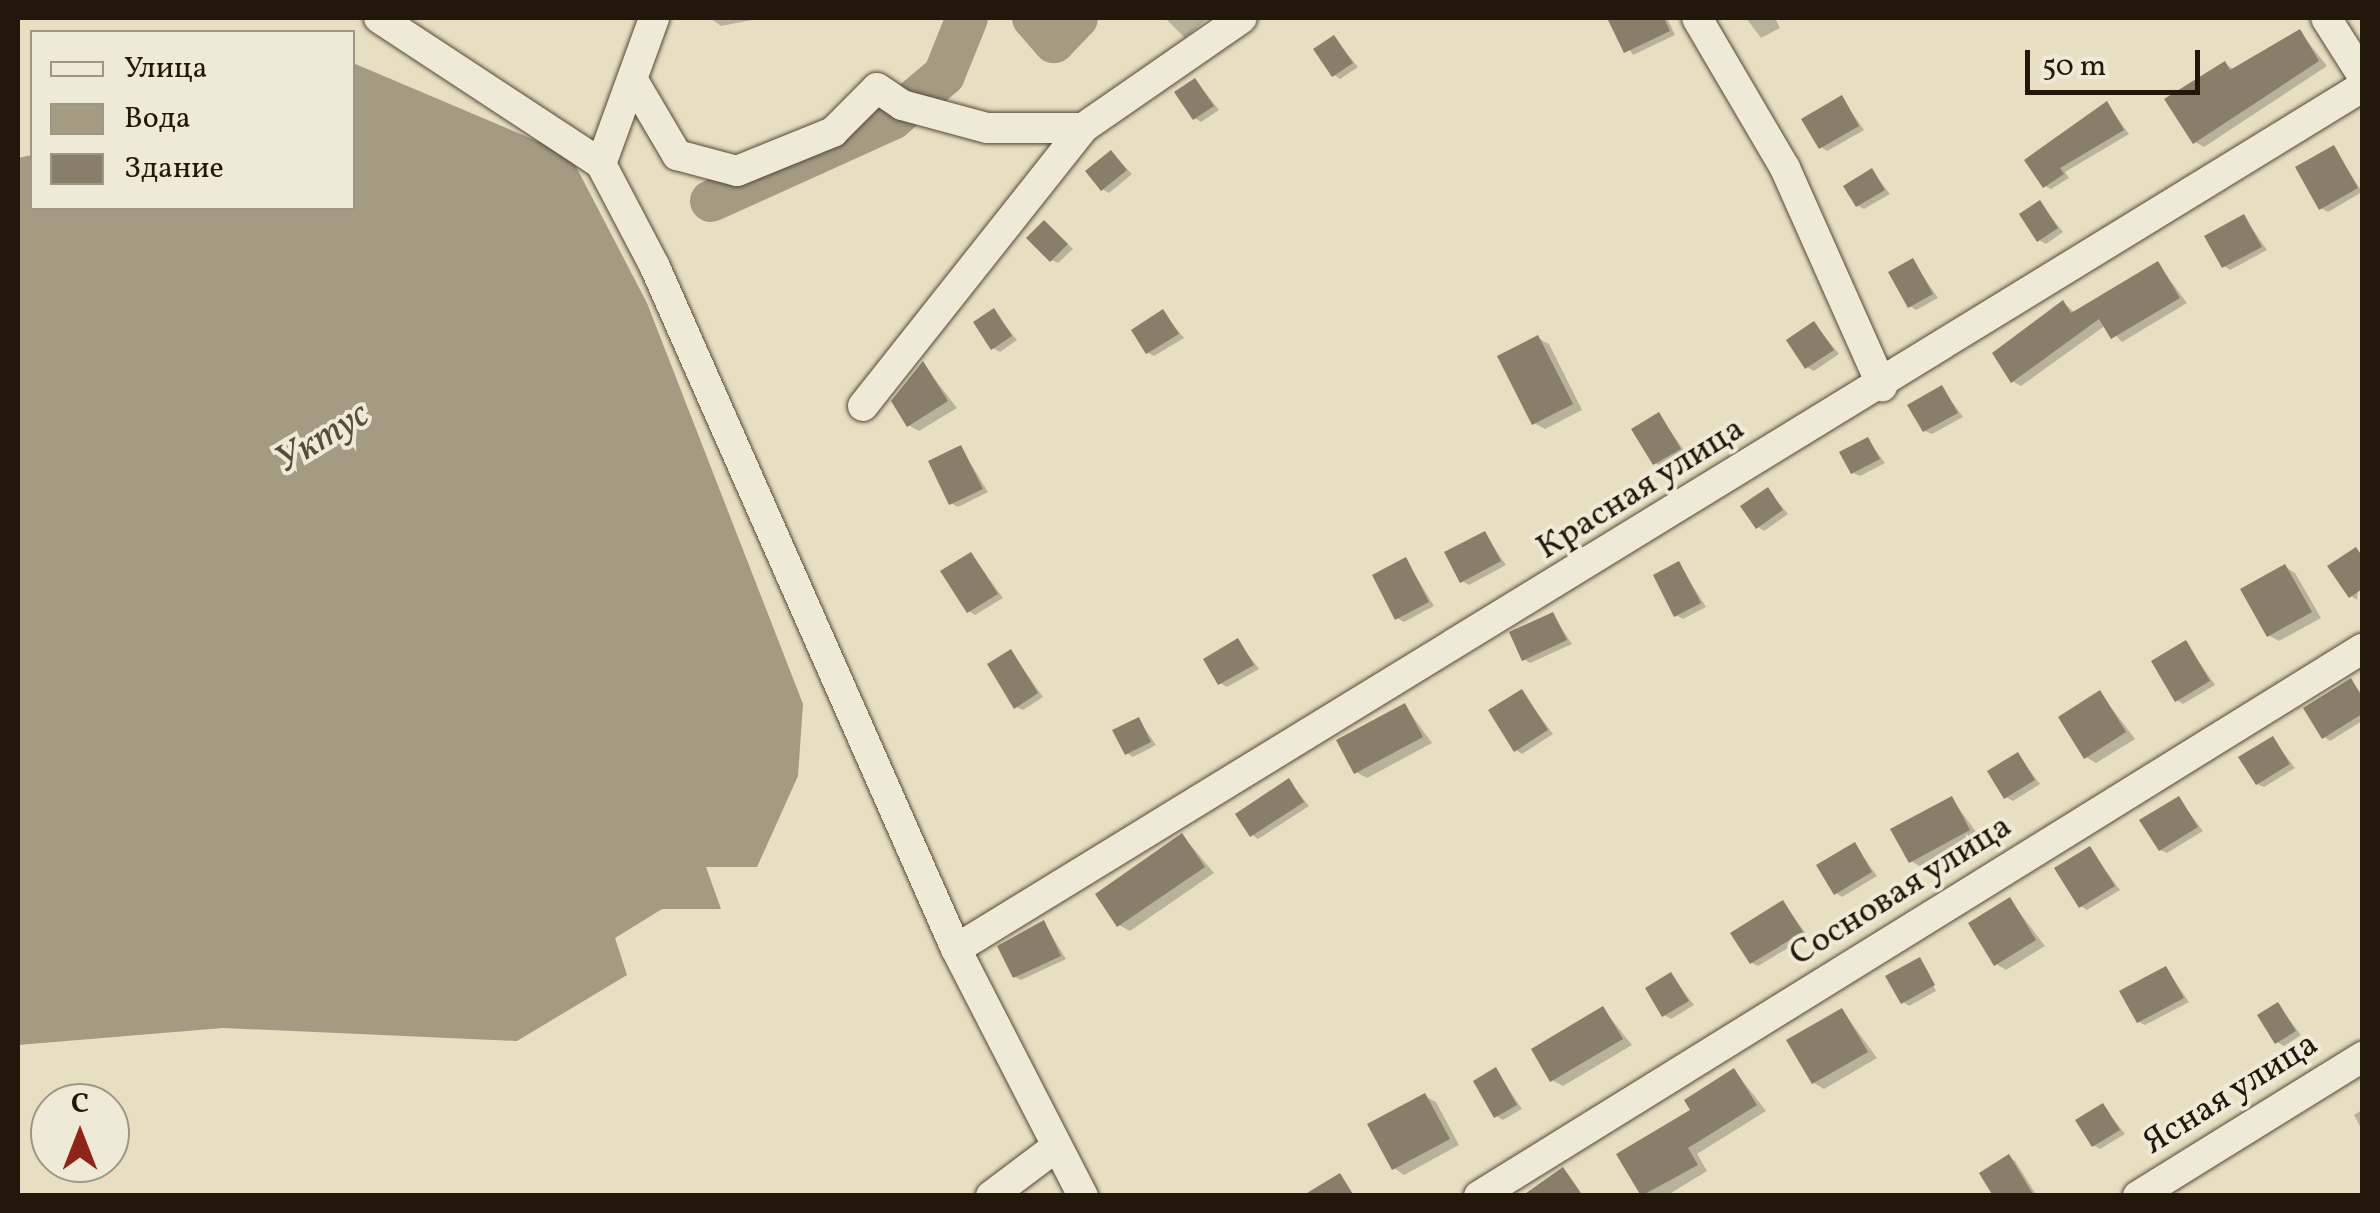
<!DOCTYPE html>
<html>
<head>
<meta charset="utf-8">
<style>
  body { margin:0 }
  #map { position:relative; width:2380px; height:1213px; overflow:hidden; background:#e7dfc1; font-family:Vollkorn,serif }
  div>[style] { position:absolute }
  .water>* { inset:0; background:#a49b83 }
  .shadow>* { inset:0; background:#0003 }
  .river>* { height:42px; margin:-21px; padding:0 21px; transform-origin:21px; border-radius:21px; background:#a49b83 }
  .building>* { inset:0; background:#887f6a }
  .roads { filter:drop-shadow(0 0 2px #534938) drop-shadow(0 0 2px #534938) }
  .minor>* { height:30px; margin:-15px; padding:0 15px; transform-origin:15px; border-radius:15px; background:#efead7 }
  span { translate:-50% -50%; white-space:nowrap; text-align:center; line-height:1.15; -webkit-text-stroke:8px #efead7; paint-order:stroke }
  .street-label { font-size:35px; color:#22170b }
  .water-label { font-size:38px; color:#564c3b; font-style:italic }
  .frame { position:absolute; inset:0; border:20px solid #22170b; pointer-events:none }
  .legend { position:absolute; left:30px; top:30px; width:325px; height:180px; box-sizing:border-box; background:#efead7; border:2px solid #9d9685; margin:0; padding:12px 18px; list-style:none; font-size:30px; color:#22170b }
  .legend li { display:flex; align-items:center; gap:20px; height:50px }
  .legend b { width:50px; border:2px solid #9d9685 }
  .north { position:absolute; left:30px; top:1083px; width:100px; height:100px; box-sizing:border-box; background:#efead7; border:2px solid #9d9685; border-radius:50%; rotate:0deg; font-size:28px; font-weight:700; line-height:40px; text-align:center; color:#22170b }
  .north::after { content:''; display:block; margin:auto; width:35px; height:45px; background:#8f2418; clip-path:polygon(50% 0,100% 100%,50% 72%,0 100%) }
  .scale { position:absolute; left:2025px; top:50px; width:175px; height:45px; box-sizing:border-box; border:5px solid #22170b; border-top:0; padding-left:12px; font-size:30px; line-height:35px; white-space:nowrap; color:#22170b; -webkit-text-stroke:8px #efead7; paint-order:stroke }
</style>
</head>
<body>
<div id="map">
  <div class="water">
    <div style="clip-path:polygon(353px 63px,570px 155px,647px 303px,803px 704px,798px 776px,757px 867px,706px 867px,721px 909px,662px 909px,615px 938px,627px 975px,517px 1041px,223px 1028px,18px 1045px,18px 158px,32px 155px,32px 208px,352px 208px)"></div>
  </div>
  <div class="shadow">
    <div style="clip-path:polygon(710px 18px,762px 18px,721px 26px)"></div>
    <div style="clip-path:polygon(1165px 18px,1208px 18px,1185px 38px)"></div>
    <div style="clip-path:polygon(1667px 18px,1675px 35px,1633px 55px,1611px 20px)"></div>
    <div style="clip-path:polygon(1746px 18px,1775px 18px,1780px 28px,1761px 38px)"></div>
    <div style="clip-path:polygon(2300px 32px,2327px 66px,2204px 147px,2195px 142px,2225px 64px,2235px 70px)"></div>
    <div style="clip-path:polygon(1334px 38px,1358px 67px,1340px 79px,1334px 75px)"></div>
    <div style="clip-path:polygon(1196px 81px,1219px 110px,1201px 122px,1195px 118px)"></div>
    <div style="clip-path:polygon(1842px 98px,1864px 130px,1827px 151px,1821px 147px)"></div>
    <div style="clip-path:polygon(2107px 104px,2129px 134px,2065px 172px,2069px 178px,2051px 189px,2045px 186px)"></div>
    <div style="clip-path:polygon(2334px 148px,2362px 192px,2328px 212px,2321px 208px)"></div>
    <div style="clip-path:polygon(1111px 153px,1132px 174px,1109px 193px,1102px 189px)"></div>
    <div style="clip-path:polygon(1872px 171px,1890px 194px,1864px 209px,1857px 205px)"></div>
    <div style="clip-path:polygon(2040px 203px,2063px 232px,2046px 244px,2039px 240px)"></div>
    <div style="clip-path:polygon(2244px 217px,2267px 250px,2230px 270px,2224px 266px)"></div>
    <div style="clip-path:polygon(1050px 227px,1073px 249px,1058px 263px,1052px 260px)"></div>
    <div style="clip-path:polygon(1913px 261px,1938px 298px,1916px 310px,1910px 306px)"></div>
    <div style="clip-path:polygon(2158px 264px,2187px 303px,2122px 342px,2106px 325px,2021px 386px,2012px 381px,2064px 303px,2075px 313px)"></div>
    <div style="clip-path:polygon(994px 311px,1017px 340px,1000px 352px,993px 348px)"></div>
    <div style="clip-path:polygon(1163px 312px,1184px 338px,1154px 356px,1148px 353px)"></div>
    <div style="clip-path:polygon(1814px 324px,1839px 354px,1814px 371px,1807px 367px)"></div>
    <div style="clip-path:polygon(1538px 338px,1549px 344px,1582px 410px,1545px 429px,1534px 423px)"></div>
    <div style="clip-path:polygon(923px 364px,957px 408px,919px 431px,908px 425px)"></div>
    <div style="clip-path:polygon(1942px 388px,1963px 417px,1932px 434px,1925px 431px)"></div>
    <div style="clip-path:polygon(1659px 415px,1686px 453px,1662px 467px,1655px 463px)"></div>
    <div style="clip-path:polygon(1868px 440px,1885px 463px,1860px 476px,1853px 473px)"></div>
    <div style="clip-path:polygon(961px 448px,988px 492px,958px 507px,951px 503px)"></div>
    <div style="clip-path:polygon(1768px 490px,1788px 514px,1764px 531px,1758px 527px)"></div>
    <div style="clip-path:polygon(1485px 534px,1506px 565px,1469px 585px,1462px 581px)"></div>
    <div style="clip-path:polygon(2356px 550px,2362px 554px,2357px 600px,2351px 596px)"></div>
    <div style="clip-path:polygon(972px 555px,1003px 598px,975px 615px,969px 611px)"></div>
    <div style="clip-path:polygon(1406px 560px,1434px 606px,1404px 622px,1397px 618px)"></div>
    <div style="clip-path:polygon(1679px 564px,1706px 607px,1683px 619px,1676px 615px)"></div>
    <div style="clip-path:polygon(2285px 567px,2295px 573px,2321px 618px,2279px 641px,2268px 635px)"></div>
    <div style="clip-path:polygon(1553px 615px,1572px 644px,1530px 663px,1524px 659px)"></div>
    <div style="clip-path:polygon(1238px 641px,1259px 669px,1227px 687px,1220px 683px)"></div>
    <div style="clip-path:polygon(2186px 643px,2215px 685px,2183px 704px,2177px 700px)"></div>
    <div style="clip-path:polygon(1011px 652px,1043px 697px,1023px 710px,1016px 707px)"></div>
    <div style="clip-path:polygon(2351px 681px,2362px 694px,2362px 721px,2330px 741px,2324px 737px)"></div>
    <div style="clip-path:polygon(1522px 692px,1553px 734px,1522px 754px,1516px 750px)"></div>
    <div style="clip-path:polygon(2100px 693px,2135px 739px,2096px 763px,2086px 757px)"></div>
    <div style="clip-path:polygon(1405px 706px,1432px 743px,1367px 778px,1356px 772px)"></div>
    <div style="clip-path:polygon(1139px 720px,1156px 745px,1133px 757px,1127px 753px)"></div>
    <div style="clip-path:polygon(2273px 739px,2295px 768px,2264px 787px,2257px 784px)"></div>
    <div style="clip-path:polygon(2018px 755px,2040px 784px,2013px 801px,2006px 797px)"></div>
    <div style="clip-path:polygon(1289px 781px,1309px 806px,1258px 839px,1252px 835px)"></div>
    <div style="clip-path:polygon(1952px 799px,1979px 836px,1921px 867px,1911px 861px)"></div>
    <div style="clip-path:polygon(2179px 799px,2203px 831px,2167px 853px,2160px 850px)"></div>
    <div style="clip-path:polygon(1183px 836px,1214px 873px,1130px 931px,1119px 925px)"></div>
    <div style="clip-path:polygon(1855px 845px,1877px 876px,1842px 897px,1836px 893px)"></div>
    <div style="clip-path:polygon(2090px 849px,2120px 890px,2087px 910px,2081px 906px)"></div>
    <div style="clip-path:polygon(2010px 900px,2045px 946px,2006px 970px,1996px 964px)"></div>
    <div style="clip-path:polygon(1783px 903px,1808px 936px,1758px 966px,1752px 963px)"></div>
    <div style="clip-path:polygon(1044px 923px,1066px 959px,1021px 980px,1015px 977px)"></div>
    <div style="clip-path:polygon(1920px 960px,1936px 991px,1909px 1006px,1903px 1002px)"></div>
    <div style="clip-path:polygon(2166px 968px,2189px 1002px,2145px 1025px,2139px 1022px)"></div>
    <div style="clip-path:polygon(1671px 975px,1694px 1005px,1671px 1019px,1664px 1015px)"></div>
    <div style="clip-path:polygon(2278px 1005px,2301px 1035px,2284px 1046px,2277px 1042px)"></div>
    <div style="clip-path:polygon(1603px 1009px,1632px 1045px,1563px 1086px,1552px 1080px)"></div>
    <div style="clip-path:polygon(1842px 1010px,1877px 1058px,1824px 1089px,1814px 1083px)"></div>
    <div style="clip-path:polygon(1496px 1070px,1522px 1109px,1503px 1120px,1496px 1116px)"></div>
    <div style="clip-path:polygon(1735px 1071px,1766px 1111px,1697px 1154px,1707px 1171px,1666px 1196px,1644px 1196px,1620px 1154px,1694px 1111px)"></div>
    <div style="clip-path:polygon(1425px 1096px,1436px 1102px,1459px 1145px,1404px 1175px,1394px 1168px)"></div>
    <div style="clip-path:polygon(2103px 1106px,2125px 1134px,2100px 1149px,2093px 1145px)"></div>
    <div style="clip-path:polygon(2362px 1110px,2362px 1130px,2354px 1115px)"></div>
    <div style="clip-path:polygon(2009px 1157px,2015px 1161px,2037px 1196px,1996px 1196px)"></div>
  </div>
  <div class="river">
    <div style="left:1033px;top:18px;width:32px;rotate:49deg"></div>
    <div style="left:1054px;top:42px;width:33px;rotate:-46deg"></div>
    <div style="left:711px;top:201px;width:199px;rotate:-24.4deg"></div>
    <div style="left:892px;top:119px;width:68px;rotate:-40.2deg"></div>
    <div style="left:944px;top:75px;width:61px;rotate:-68deg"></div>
  </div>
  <div class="building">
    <div style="clip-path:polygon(1607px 18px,1664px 18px,1670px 31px,1624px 53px)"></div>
    <div style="clip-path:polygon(2300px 29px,2319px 61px,2193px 144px,2164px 99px,2225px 61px,2230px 70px)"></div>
    <div style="clip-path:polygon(1334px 35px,1353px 63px,1332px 77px,1313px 49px)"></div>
    <div style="clip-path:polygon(1195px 78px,1214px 106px,1193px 120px,1174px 92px)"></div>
    <div style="clip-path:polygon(1842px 95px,1859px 126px,1819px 149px,1801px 119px)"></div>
    <div style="clip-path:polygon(2107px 101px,2124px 130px,2060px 168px,2064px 174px,2043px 188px,2024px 160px)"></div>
    <div style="clip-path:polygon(2334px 145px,2358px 188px,2319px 210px,2295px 167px)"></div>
    <div style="clip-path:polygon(1111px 150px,1127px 170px,1101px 191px,1085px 171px)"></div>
    <div style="clip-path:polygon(1872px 168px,1885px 190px,1856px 207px,1843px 186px)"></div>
    <div style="clip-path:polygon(2040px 200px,2058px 228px,2037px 242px,2019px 214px)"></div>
    <div style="clip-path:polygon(2244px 214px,2262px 247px,2222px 268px,2204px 236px)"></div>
    <div style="clip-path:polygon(1044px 220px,1068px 244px,1050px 262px,1026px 238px)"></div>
    <div style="clip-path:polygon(1913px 258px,1933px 294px,1908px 308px,1888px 272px)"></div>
    <div style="clip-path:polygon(2158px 261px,2180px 298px,2111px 339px,2099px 319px,2011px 383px,1992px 353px,2063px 300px,2071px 313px)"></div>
    <div style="clip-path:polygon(994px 308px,1012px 336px,991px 350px,973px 322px)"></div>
    <div style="clip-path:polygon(1163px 309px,1179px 334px,1146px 354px,1131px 330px)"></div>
    <div style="clip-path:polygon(1814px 321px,1834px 350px,1805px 369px,1786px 340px)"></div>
    <div style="clip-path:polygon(1538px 335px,1573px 404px,1532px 425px,1497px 356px)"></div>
    <div style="clip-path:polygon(923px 361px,948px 401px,907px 427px,891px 401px)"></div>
    <div style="clip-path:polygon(1942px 385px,1958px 413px,1923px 432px,1907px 405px)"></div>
    <div style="clip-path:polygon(1659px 412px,1681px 449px,1653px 465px,1631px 429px)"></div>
    <div style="clip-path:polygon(1868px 437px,1880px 459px,1851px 474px,1839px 452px)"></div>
    <div style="clip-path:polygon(961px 445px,983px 489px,949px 505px,928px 461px)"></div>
    <div style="clip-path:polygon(1768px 487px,1783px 510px,1756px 529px,1740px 506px)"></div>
    <div style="clip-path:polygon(1485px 531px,1501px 561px,1460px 583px,1444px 552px)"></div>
    <div style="clip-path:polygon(2356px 547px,2362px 556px,2362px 589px,2349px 598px,2327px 566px)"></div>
    <div style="clip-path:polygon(971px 552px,998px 594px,967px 613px,940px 571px)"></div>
    <div style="clip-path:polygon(1406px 557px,1429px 602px,1395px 620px,1372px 575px)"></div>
    <div style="clip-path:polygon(1679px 561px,1701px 603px,1674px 617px,1653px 575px)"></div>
    <div style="clip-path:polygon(2285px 564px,2312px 612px,2267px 637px,2240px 589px)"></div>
    <div style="clip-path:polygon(1553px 612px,1567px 640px,1522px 661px,1509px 632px)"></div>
    <div style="clip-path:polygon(1238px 638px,1254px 665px,1218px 685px,1203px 659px)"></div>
    <div style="clip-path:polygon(2186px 640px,2210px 681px,2175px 702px,2151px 661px)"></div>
    <div style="clip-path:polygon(1011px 649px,1038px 693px,1014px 709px,987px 664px)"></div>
    <div style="clip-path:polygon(2351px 678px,2362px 697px,2362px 714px,2322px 739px,2303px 708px)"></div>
    <div style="clip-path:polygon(1522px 689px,1548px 730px,1514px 752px,1488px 710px)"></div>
    <div style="clip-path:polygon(2100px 690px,2126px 732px,2084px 759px,2058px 717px)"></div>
    <div style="clip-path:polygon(1405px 703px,1423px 737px,1354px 774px,1336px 740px)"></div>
    <div style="clip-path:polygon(1139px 717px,1151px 742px,1125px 755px,1112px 730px)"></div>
    <div style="clip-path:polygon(2273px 736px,2290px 764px,2256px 785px,2238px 757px)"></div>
    <div style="clip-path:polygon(2018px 752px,2035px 780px,2004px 799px,1987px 771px)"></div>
    <div style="clip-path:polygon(1289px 778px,1304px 802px,1250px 837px,1235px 814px)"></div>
    <div style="clip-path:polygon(1952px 796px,1970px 830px,1909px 863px,1890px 829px)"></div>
    <div style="clip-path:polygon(2179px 796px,2198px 827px,2159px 851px,2139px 820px)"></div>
    <div style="clip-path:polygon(1182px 833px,1205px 867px,1117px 927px,1095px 894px)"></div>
    <div style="clip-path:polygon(1855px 842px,1872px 872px,1834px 895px,1816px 865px)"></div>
    <div style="clip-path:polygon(2090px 846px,2115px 886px,2079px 908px,2054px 868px)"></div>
    <div style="clip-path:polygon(2010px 897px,2036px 940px,1994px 966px,1968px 923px)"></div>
    <div style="clip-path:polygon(1783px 900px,1803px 932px,1750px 964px,1730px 933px)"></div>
    <div style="clip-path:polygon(1044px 920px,1061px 956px,1013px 978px,997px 946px)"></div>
    <div style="clip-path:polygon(1920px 957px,1935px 985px,1901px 1004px,1885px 976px)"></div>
    <div style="clip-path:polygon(2166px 966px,2184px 998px,2137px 1023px,2119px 991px)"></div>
    <div style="clip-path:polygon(1671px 972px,1689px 1001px,1662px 1017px,1645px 988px)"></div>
    <div style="clip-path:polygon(2278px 1002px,2296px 1031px,2275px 1044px,2257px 1015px)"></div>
    <div style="clip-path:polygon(1603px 1006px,1623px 1039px,1550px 1082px,1531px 1049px)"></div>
    <div style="clip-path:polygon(1842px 1008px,1868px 1052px,1812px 1084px,1786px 1040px)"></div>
    <div style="clip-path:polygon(1496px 1067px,1517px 1105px,1494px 1118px,1473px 1081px)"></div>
    <div style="clip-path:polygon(1734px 1068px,1757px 1105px,1688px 1148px,1698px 1165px,1641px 1196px,1616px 1154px,1690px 1110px,1684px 1100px)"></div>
    <div style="clip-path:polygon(1425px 1093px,1450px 1139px,1392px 1170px,1367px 1124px)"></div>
    <div style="clip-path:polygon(2103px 1103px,2120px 1130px,2092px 1147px,2075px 1120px)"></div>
    <div style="clip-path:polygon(2009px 1154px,2034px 1196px,1993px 1196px,1979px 1173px)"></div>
    <div style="clip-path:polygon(1563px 1167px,1583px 1196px,1522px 1196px)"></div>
    <div style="clip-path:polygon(1340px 1173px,1354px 1196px,1302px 1196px)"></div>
  </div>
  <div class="roads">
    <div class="minor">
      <div style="left:379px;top:18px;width:266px;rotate:33.3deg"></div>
      <div style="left:601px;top:164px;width:116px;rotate:62.3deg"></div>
      <div style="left:655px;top:267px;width:745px;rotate:66.19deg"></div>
      <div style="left:956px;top:949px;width:278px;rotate:62.8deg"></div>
      <div style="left:1697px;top:18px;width:174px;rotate:59.6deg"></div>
      <div style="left:1785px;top:168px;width:239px;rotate:66deg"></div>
      <div style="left:2326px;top:18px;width:67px;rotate:57.7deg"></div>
      <div style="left:634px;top:82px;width:85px;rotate:59.5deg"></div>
      <div style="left:677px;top:155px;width:62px;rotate:14.9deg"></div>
      <div style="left:737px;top:171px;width:104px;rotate:-22.1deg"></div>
      <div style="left:833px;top:132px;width:62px;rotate:-45deg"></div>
      <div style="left:877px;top:88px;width:30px;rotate:34deg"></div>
      <div style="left:902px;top:105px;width:88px;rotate:15.1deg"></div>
      <div style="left:987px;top:128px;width:96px"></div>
      <div style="left:601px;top:164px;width:155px;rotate:-70deg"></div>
      <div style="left:863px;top:406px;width:355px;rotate:-51.6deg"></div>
      <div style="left:1083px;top:128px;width:193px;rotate:-34.7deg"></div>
      <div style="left:956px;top:949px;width:1649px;rotate:-31.51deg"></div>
      <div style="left:991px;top:1196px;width:81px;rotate:-37deg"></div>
      <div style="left:1479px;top:1196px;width:1039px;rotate:-31.78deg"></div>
      <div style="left:2138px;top:1196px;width:264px;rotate:-31.8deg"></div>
    </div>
  </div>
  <div class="street-label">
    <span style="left:1641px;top:489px;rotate:-32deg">Красная улица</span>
    <span style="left:1901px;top:891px;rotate:-32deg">Сосновая улица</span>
    <span style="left:2231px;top:1094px;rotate:-32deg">Ясная улица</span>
  </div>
  <div class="water-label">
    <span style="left:323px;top:439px;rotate:-31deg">Уктус</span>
  </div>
  <div class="frame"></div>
  <ul class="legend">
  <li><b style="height:12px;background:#efead7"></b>Улица</li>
  <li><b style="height:28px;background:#a49b83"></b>Вода</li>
  <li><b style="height:28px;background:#887f6a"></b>Здание</li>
  </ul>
  <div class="north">С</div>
  <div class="scale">50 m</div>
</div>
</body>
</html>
